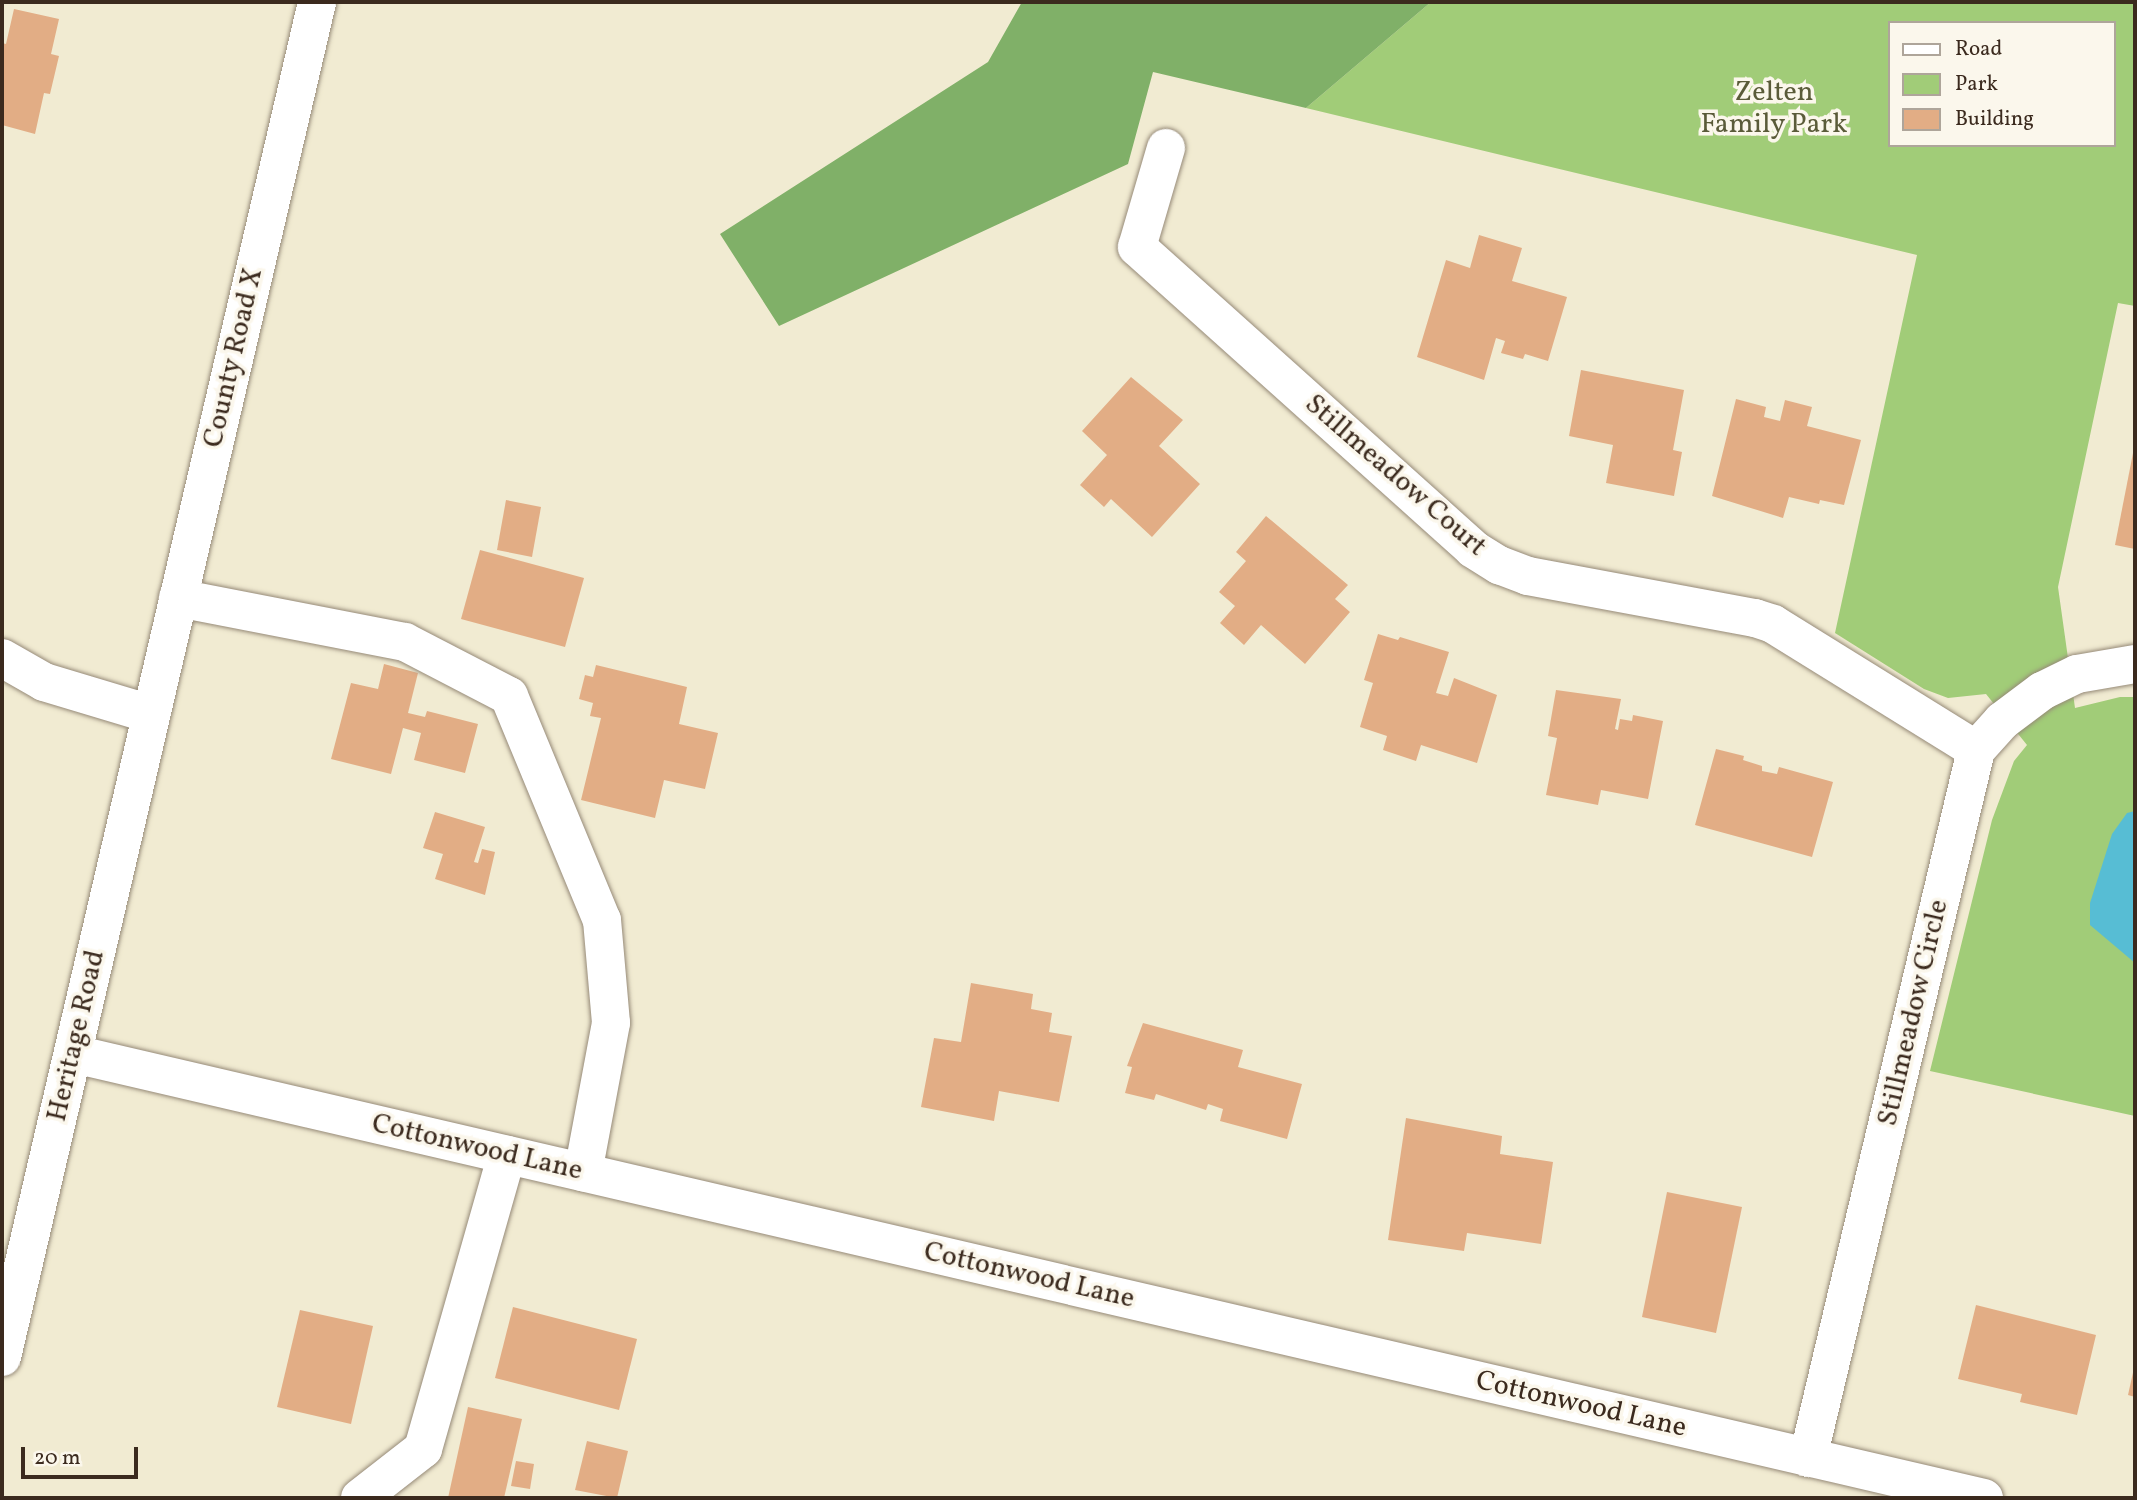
<!DOCTYPE html>
<html>
<head>
<meta charset="utf-8">
<style>
  body { margin:0 }
  #map { position:relative; width:2137px; height:1500px; overflow:hidden; background:#f1ebd2; font-family:Vollkorn,serif }
  div>[style] { position:absolute }
  .green>* { inset:0; background:#a1cc78 }
  .forest>* { inset:0; background:#80b068 }
  .water>* { inset:0; background:#57bdd4 }
  .building>* { inset:0; background:#e2ad85 }
  .roads { filter:drop-shadow(0 0 2px #968a78) drop-shadow(0 0 2px #968a78) }
  .minor>* { height:38px; margin:-19px; padding:0 19px; transform-origin:19px; border-radius:19px; background:#fff }
  .major>* { height:38px; margin:-19px; padding:0 19px; transform-origin:19px; border-radius:19px; background:#fff }
  span { translate:-50% -50%; white-space:nowrap; text-align:center; line-height:1.15; -webkit-text-stroke:7px #fbf7ec; paint-order:stroke }
  .park-label { font-size:28px; color:#5a5b39 }
  .street-label { font-size:28px; color:#3b2a1e }
  .frame { position:absolute; inset:0; border:4px solid #3b2a1e; pointer-events:none }
  .legend { position:absolute; left:1888px; top:21px; width:228px; height:126px; box-sizing:border-box; background:#fbf7ec; border:2px solid #aea59a; margin:0; padding:9px 12px; list-style:none; font-size:21px; color:#3b2a1e }
  .legend li { display:flex; align-items:center; gap:14px; height:35px }
  .legend b { width:35px; border:2px solid #aea59a }
  .scale { position:absolute; left:21px; top:1447px; width:117px; height:32px; box-sizing:border-box; border:4px solid #3b2a1e; border-top:0; padding-left:9px; font-size:21px; line-height:24px; white-space:nowrap; color:#3b2a1e; -webkit-text-stroke:5px #fbf7ec; paint-order:stroke }
</style>
</head>
<body>
<div id="map">
  <div class="green">
    <div style="clip-path:polygon(evenodd,1431px 2px,2135px 2px,2135px 306px,2118px 303px,2058px 587px,2075px 708px,2120px 697px,2135px 697px,2135px 1116px,1930px 1071px,1992px 820px,2014px 761px,2027px 745px,1986px 694px,1948px 698px,1924px 689px,1835px 633px,1917px 255px,1306px 108px,1431px 2px,1890px 23px,2114px 23px,2114px 145px,1890px 145px,1890px 23px)"></div>
  </div>
  <div class="forest">
    <div style="clip-path:polygon(1022px 2px,1431px 2px,1306px 108px,1153px 72px,1128px 164px,779px 326px,720px 234px,988px 62px)"></div>
  </div>
  <div class="water">
    <div style="clip-path:polygon(2135px 811px,2135px 963px,2090px 925px,2090px 903px,2112px 834px,2127px 813px)"></div>
  </div>
  <div class="building">
    <div style="clip-path:polygon(14px 9px,59px 19px,51px 54px,59px 56px,50px 94px,44px 93px,35px 134px,2px 125px,2px 43px,6px 44px)"></div>
    <div style="clip-path:polygon(1479px 235px,1522px 248px,1512px 281px,1567px 297px,1548px 361px,1525px 354px,1523px 359px,1501px 353px,1505px 341px,1496px 338px,1484px 380px,1417px 357px,1446px 260px,1470px 268px)"></div>
    <div style="clip-path:polygon(1581px 370px,1684px 390px,1673px 450px,1682px 452px,1674px 496px,1606px 483px,1613px 445px,1569px 436px)"></div>
    <div style="clip-path:polygon(1131px 377px,1183px 420px,1159px 446px,1200px 484px,1152px 537px,1111px 499px,1104px 507px,1080px 485px,1107px 455px,1082px 431px)"></div>
    <div style="clip-path:polygon(1736px 399px,1766px 407px,1764px 417px,1780px 421px,1785px 400px,1812px 407px,1807px 426px,1861px 440px,1844px 505px,1820px 500px,1819px 504px,1789px 497px,1783px 518px,1712px 496px)"></div>
    <div style="clip-path:polygon(2134px 448px,2135px 448px,2135px 549px,2115px 545px)"></div>
    <div style="clip-path:polygon(506px 500px,541px 507px,532px 557px,497px 550px)"></div>
    <div style="clip-path:polygon(1266px 516px,1348px 585px,1335px 599px,1350px 612px,1305px 664px,1261px 625px,1244px 645px,1220px 623px,1235px 606px,1219px 592px,1246px 561px,1236px 552px)"></div>
    <div style="clip-path:polygon(480px 550px,584px 578px,565px 647px,461px 619px)"></div>
    <div style="clip-path:polygon(1378px 634px,1398px 640px,1400px 637px,1449px 652px,1436px 693px,1448px 696px,1454px 678px,1497px 695px,1477px 763px,1421px 745px,1416px 761px,1383px 750px,1387px 736px,1360px 727px,1373px 683px,1364px 680px)"></div>
    <div style="clip-path:polygon(384px 664px,418px 673px,408px 713px,425px 717px,427px 711px,478px 724px,465px 773px,414px 760px,421px 733px,403px 728px,391px 774px,331px 759px,351px 683px,378px 689px)"></div>
    <div style="clip-path:polygon(596px 665px,687px 687px,679px 724px,718px 733px,705px 789px,664px 780px,655px 818px,581px 800px,601px 718px,590px 716px,593px 703px,579px 699px,585px 675px,593px 677px)"></div>
    <div style="clip-path:polygon(1556px 690px,1621px 699px,1615px 729px,1618px 730px,1620px 719px,1632px 721px,1633px 715px,1663px 721px,1648px 799px,1601px 790px,1598px 805px,1546px 795px,1557px 738px,1548px 736px)"></div>
    <div style="clip-path:polygon(1716px 749px,1744px 756px,1743px 760px,1762px 766px,1762px 771px,1777px 774px,1779px 767px,1833px 782px,1812px 857px,1695px 825px)"></div>
    <div style="clip-path:polygon(435px 812px,485px 827px,474px 862px,478px 863px,482px 849px,495px 852px,485px 895px,435px 879px,443px 854px,423px 848px)"></div>
    <div style="clip-path:polygon(971px 983px,1033px 994px,1031px 1009px,1052px 1013px,1049px 1032px,1072px 1036px,1059px 1102px,999px 1091px,994px 1121px,921px 1107px,934px 1038px,961px 1042px)"></div>
    <div style="clip-path:polygon(1143px 1023px,1243px 1050px,1238px 1067px,1302px 1084px,1287px 1139px,1220px 1121px,1223px 1109px,1208px 1104px,1206px 1110px,1156px 1094px,1154px 1100px,1125px 1093px,1132px 1067px,1127px 1066px)"></div>
    <div style="clip-path:polygon(1406px 1118px,1502px 1136px,1500px 1154px,1553px 1162px,1541px 1244px,1467px 1233px,1464px 1251px,1388px 1240px)"></div>
    <div style="clip-path:polygon(1667px 1192px,1742px 1207px,1716px 1333px,1642px 1317px)"></div>
    <div style="clip-path:polygon(1976px 1305px,2096px 1335px,2077px 1415px,2020px 1402px,2022px 1394px,1958px 1379px)"></div>
    <div style="clip-path:polygon(513px 1307px,637px 1339px,619px 1410px,495px 1378px)"></div>
    <div style="clip-path:polygon(300px 1310px,373px 1326px,351px 1424px,277px 1407px)"></div>
    <div style="clip-path:polygon(2134px 1368px,2135px 1368px,2135px 1397px,2128px 1395px)"></div>
    <div style="clip-path:polygon(468px 1407px,522px 1419px,504px 1498px,448px 1498px)"></div>
    <div style="clip-path:polygon(587px 1441px,628px 1451px,617px 1498px,575px 1490px)"></div>
    <div style="clip-path:polygon(516px 1461px,534px 1464px,530px 1489px,511px 1486px)"></div>
  </div>
  <div class="roads">
    <div class="minor">
      <div style="left:1166px;top:148px;width:103px;rotate:106.3deg"></div>
      <div style="left:1137px;top:247px;width:452px;rotate:41.9deg"></div>
      <div style="left:1473px;top:549px;width:31px;rotate:32deg"></div>
      <div style="left:1499px;top:565px;width:31px;rotate:21deg"></div>
      <div style="left:1528px;top:576px;width:231px;rotate:10.5deg"></div>
      <div style="left:1755px;top:618px;width:19px;rotate:18deg"></div>
      <div style="left:1773px;top:624px;width:239px;rotate:31.8deg"></div>
      <div style="left:178px;top:598px;width:231px;rotate:11deg"></div>
      <div style="left:405px;top:642px;width:117px;rotate:27.4deg"></div>
      <div style="left:509px;top:696px;width:243px;rotate:67.5deg"></div>
      <div style="left:602px;top:920px;width:103px;rotate:85deg"></div>
      <div style="left:611px;top:1023px;width:152px;rotate:100.6deg"></div>
      <div style="left:2px;top:658px;width:48px;rotate:29.7deg"></div>
      <div style="left:44px;top:682px;width:112px;rotate:16.7deg"></div>
      <div style="left:74px;top:1054px;width:1961px;rotate:13.09deg"></div>
      <div style="left:1808px;top:1458px;width:728px;rotate:-76.65deg"></div>
      <div style="left:1976px;top:750px;width:39px;rotate:-48deg"></div>
      <div style="left:2002px;top:721px;width:50px;rotate:-36.9deg"></div>
      <div style="left:2042px;top:691px;width:39px;rotate:-26deg"></div>
      <div style="left:2077px;top:674px;width:59px;rotate:-9.8deg"></div>
      <div style="left:360px;top:1498px;width:80px;rotate:-37.9deg"></div>
      <div style="left:423px;top:1449px;width:306px;rotate:-74.1deg"></div>
    </div>
    <div class="major">
      <div style="left:2px;top:1357px;width:1391px;rotate:-76.91deg"></div>
    </div>
  </div>
  <div class="park-label">
    <span style="left:1774px;top:109px">Zelten<br>Family Park</span>
  </div>
  <div class="street-label">
    <span style="left:234px;top:358px;rotate:-77deg">County Road X</span>
    <span style="left:1395px;top:476px;rotate:41deg">Stillmeadow Court</span>
    <span style="left:1914px;top:1013px;rotate:-77deg">Stillmeadow Circle</span>
    <span style="left:77px;top:1036px;rotate:-77deg">Heritage Road</span>
    <span style="left:477px;top:1148px;rotate:13deg">Cottonwood Lane</span>
    <span style="left:1029px;top:1276px;rotate:13deg">Cottonwood Lane</span>
    <span style="left:1581px;top:1405px;rotate:13deg">Cottonwood Lane</span>
  </div>
  <div class="frame"></div>
  <ul class="legend">
  <li><b style="height:9px;background:#fff"></b>Road</li>
  <li><b style="height:19px;background:#a1cc78"></b>Park</li>
  <li><b style="height:19px;background:#e2ad85"></b>Building</li>
  </ul>
  <div class="scale">20 m</div>
</div>
</body>
</html>
